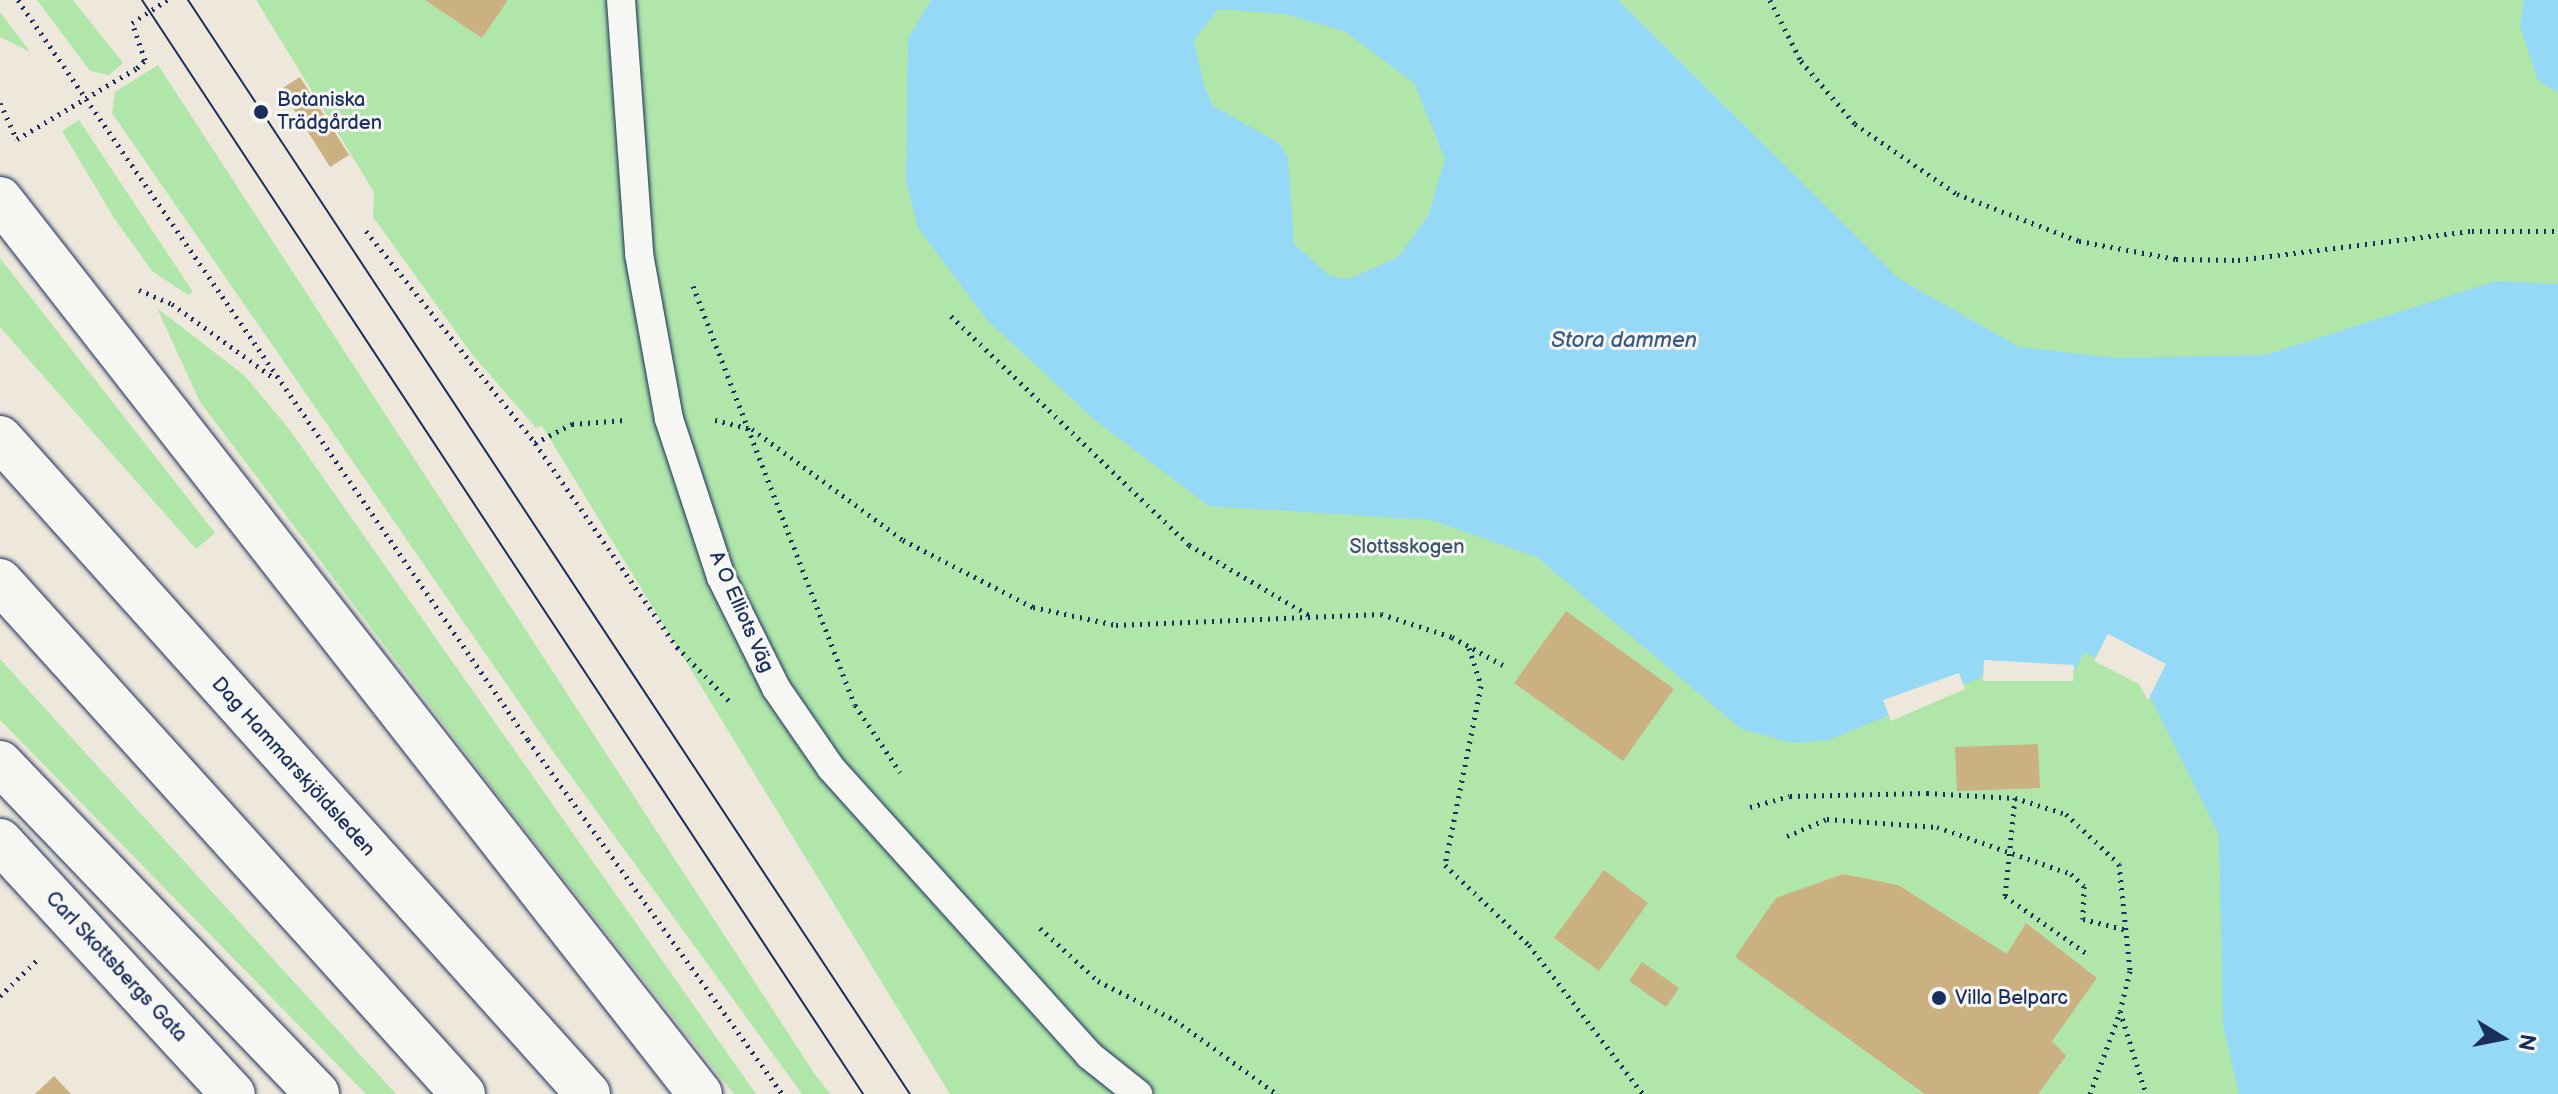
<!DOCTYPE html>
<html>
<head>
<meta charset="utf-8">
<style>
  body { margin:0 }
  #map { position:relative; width:2558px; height:1094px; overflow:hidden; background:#ede8db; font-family:"Balsamiq Sans",sans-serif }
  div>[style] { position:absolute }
  .green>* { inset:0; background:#b0e6a9 }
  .water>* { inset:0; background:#95d9f7 }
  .pier>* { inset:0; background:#ede8db }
  .building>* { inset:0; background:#cbb181 }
  .path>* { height:5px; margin-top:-2.5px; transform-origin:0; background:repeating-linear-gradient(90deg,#1b2f5e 0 2px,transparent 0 8px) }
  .roads { filter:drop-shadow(0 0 2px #1b2f5e) drop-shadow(0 0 2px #1b2f5e) }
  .lane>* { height:28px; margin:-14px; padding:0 14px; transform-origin:14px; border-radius:14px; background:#f6f6f2 }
  .street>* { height:44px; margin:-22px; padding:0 22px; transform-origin:22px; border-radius:22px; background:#f6f6f2 }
  .primary>* { height:44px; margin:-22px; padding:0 22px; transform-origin:22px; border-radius:22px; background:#f6f6f2 }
  .tram>* { height:2px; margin:-1px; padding:0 1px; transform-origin:1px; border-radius:1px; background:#1b2f5e }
  .dots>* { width:22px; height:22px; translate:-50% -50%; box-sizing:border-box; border:4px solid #f6f6f2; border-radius:50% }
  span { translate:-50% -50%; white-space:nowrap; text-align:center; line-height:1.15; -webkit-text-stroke:6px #f6f6f2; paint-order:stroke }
  .poi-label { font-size:20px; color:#1b2f5e }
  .left { translate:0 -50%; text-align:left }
  .park-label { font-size:20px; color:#39546d }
  .street-label { font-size:20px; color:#1b2f5e }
  .water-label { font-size:22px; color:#3a5a84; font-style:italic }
  .north { position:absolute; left:2462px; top:998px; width:80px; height:80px; -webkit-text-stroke:6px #f6f6f2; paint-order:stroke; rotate:100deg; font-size:22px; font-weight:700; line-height:32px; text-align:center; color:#1b2f5e }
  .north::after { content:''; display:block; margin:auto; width:28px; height:36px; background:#1b2f5e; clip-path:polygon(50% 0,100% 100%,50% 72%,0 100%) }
</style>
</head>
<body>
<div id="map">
  <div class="green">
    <div style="clip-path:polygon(37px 0,73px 0,123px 63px,109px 75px,90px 71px)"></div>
    <div style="clip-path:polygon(256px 0,2558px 0,2558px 1094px,950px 1094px,542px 426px,536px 428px,472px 354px,373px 217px,374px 192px)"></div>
    <div style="clip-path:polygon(0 12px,22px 41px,30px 52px,0 37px)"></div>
    <div style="clip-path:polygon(158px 65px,814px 1073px,830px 1094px,802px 1094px,552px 750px,112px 113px,115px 92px)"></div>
    <div style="clip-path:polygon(79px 120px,193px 292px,188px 295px,152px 271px,114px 218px,62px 131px)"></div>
    <div style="clip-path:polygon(0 258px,215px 533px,196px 549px,0 327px)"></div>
    <div style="clip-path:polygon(157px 308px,245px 376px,289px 429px,756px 1094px,734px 1094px,497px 794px,200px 402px)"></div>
    <div style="clip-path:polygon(0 659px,375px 1071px,396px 1094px,366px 1094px,0 720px)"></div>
  </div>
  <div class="water">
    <div style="clip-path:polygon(evenodd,931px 0,1618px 0,1898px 278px,2019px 347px,2116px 358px,2265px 355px,2496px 281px,2558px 284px,2558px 1094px,2239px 1094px,2223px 1026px,2219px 835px,2142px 681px,2084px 652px,2071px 678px,1994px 672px,1829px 740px,1793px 743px,1741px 729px,1537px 557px,1431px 520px,1209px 506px,1096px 421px,987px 320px,918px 228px,906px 182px,908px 39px,931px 0,1218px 9px,1284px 14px,1344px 31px,1414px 83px,1445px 159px,1428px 216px,1398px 257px,1349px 279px,1330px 276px,1294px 244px,1288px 158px,1279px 143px,1213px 106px,1204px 86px,1194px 40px,1218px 9px)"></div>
    <div style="clip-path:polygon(2524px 0,2558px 0,2558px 92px,2538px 81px,2520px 26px)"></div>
  </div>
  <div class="pier">
    <div style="clip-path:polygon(2108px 634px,2166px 664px,2148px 700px,2139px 684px,2094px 661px)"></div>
    <div style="clip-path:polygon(1984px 660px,2074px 665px,2073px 681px,1983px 681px)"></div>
    <div style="clip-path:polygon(1959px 673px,1965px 689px,1891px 721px,1883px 700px)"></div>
  </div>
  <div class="building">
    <div style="clip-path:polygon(425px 0,508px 0,482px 38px)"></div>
    <div style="clip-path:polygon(300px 77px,349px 155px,330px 167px,281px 89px)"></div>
    <div style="clip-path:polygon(1566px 611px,1674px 689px,1623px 761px,1514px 683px)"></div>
    <div style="clip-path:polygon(2038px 744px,2040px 788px,1957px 791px,1955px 747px)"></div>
    <div style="clip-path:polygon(1604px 870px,1648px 903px,1599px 971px,1554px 938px)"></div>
    <div style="clip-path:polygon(1843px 874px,1898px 885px,2007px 954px,2026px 923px,2097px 978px,2052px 1041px,2066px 1056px,2038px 1094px,1925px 1094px,1735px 957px,1776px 898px)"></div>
    <div style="clip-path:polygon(1642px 962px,1679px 988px,1666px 1007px,1629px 981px)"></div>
    <div style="clip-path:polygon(54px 1076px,71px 1094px,35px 1094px)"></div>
  </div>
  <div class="path">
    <div style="left:18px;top:0;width:899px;rotate:55.43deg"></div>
    <div style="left:528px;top:740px;width:436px;rotate:54.3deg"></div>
    <div style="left:1770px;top:0;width:68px;rotate:63.1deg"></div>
    <div style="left:1801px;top:61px;width:83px;rotate:49.4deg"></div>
    <div style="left:1855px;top:124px;width:124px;rotate:34.5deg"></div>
    <div style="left:1957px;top:194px;width:131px;rotate:21.1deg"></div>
    <div style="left:2079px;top:241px;width:99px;rotate:10.5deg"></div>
    <div style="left:2176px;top:259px;width:62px;rotate:0.9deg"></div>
    <div style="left:2238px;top:260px;width:236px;rotate:-7.1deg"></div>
    <div style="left:2472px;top:231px;width:86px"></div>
    <div style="left:0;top:103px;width:40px;rotate:65deg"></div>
    <div style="left:17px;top:139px;width:139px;rotate:-30.6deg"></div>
    <div style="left:137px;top:68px;width:11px;rotate:-45deg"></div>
    <div style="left:145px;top:60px;width:39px;rotate:-109deg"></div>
    <div style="left:132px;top:23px;width:42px;rotate:-33.3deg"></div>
    <div style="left:366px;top:231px;width:271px;rotate:51.4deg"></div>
    <div style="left:535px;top:443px;width:42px;rotate:-27.2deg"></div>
    <div style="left:572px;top:424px;width:53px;rotate:-4.3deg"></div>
    <div style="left:693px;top:286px;width:449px;rotate:68.9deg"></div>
    <div style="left:855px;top:705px;width:81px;rotate:56.1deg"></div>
    <div style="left:139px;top:290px;width:36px;rotate:23deg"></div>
    <div style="left:172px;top:304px;width:126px;rotate:36deg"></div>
    <div style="left:951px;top:316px;width:330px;rotate:43.9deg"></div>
    <div style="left:1189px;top:545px;width:139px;rotate:30.3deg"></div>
    <div style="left:715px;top:420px;width:38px;rotate:14deg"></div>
    <div style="left:752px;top:429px;width:187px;rotate:36.3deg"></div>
    <div style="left:903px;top:540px;width:146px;rotate:27.3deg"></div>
    <div style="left:1033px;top:607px;width:85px;rotate:12.2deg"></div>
    <div style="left:1116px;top:625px;width:265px;rotate:-2.4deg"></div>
    <div style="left:1381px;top:614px;width:75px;rotate:17.9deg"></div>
    <div style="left:1452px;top:637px;width:58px;rotate:28.8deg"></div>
    <div style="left:535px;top:443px;width:249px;rotate:55.2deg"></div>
    <div style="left:677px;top:647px;width:78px;rotate:46deg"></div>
    <div style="left:1469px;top:648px;width:40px;rotate:72deg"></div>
    <div style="left:1481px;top:686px;width:183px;rotate:101.4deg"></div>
    <div style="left:1445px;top:865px;width:116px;rotate:43.6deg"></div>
    <div style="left:1529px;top:945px;width:188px;rotate:52.6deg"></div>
    <div style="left:2015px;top:798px;width:99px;rotate:95.8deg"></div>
    <div style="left:2005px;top:896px;width:103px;rotate:35.1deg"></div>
    <div style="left:1750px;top:807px;width:41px;rotate:-15.4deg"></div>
    <div style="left:1790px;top:796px;width:137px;rotate:-1.3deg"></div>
    <div style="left:1927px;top:793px;width:88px;rotate:3.3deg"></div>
    <div style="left:2015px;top:798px;width:53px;rotate:17.4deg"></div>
    <div style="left:2066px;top:814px;width:73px;rotate:43.3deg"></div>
    <div style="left:2119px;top:864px;width:108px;rotate:84.1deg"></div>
    <div style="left:2130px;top:971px;width:41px;rotate:104deg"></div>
    <div style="left:2120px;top:1011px;width:87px;rotate:72.6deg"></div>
    <div style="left:1787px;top:836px;width:43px;rotate:-23deg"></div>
    <div style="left:1827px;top:819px;width:110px;rotate:4.2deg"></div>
    <div style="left:1937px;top:827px;width:142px;rotate:19.3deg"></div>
    <div style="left:2071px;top:874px;width:18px;rotate:43deg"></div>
    <div style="left:2084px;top:886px;width:33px;rotate:92deg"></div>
    <div style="left:2083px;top:919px;width:45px;rotate:14deg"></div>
    <div style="left:1040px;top:928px;width:79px;rotate:42.4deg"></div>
    <div style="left:1098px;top:981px;width:86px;rotate:26.9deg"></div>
    <div style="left:1175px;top:1020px;width:126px;rotate:36deg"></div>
    <div style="left:0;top:996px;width:52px;rotate:-44.2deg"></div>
    <div style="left:2090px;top:1094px;width:87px;rotate:-69.9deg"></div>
  </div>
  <div class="roads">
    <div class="lane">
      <div style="left:621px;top:0;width:255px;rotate:85.9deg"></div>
      <div style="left:639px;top:254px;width:168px;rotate:79.7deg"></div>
      <div style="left:669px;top:419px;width:166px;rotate:71.8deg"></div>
      <div style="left:721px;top:577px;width:124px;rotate:63.6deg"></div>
      <div style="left:776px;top:688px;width:97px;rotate:55.5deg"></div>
      <div style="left:831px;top:768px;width:386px;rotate:48deg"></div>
      <div style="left:1089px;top:1055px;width:63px;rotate:38.5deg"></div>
    </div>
    <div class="street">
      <div style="left:0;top:841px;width:344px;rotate:47.4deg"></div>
    </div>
    <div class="primary">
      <div style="left:0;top:199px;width:1136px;rotate:51.97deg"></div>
      <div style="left:0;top:438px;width:881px;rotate:48.13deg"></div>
      <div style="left:0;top:581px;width:691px;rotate:47.93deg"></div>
      <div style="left:0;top:763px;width:458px;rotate:46.2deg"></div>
    </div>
  </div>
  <div class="tram">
    <div style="left:142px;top:0;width:1310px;rotate:56.61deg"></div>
    <div style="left:188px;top:0;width:1311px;rotate:56.58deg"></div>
  </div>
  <div class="dots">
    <div style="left:261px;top:112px;background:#1b2f5e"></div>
    <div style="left:1939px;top:998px;background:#1b2f5e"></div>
  </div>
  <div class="poi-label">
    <span class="left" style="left:277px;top:112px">Botaniska<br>Trädgården</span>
    <span class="left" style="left:1955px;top:998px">Villa Belparc</span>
  </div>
  <div class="park-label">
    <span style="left:1407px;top:547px">Slottsskogen</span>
  </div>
  <div class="street-label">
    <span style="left:741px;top:612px;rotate:66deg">A O Elliots Väg</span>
    <span style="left:293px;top:767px;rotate:48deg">Dag Hammarskjöldsleden</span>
    <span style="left:116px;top:967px;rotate:47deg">Carl Skottsbergs Gata</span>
  </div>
  <div class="water-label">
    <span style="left:1624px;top:341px">Stora dammen</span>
  </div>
  <div class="north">N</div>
</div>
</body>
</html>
